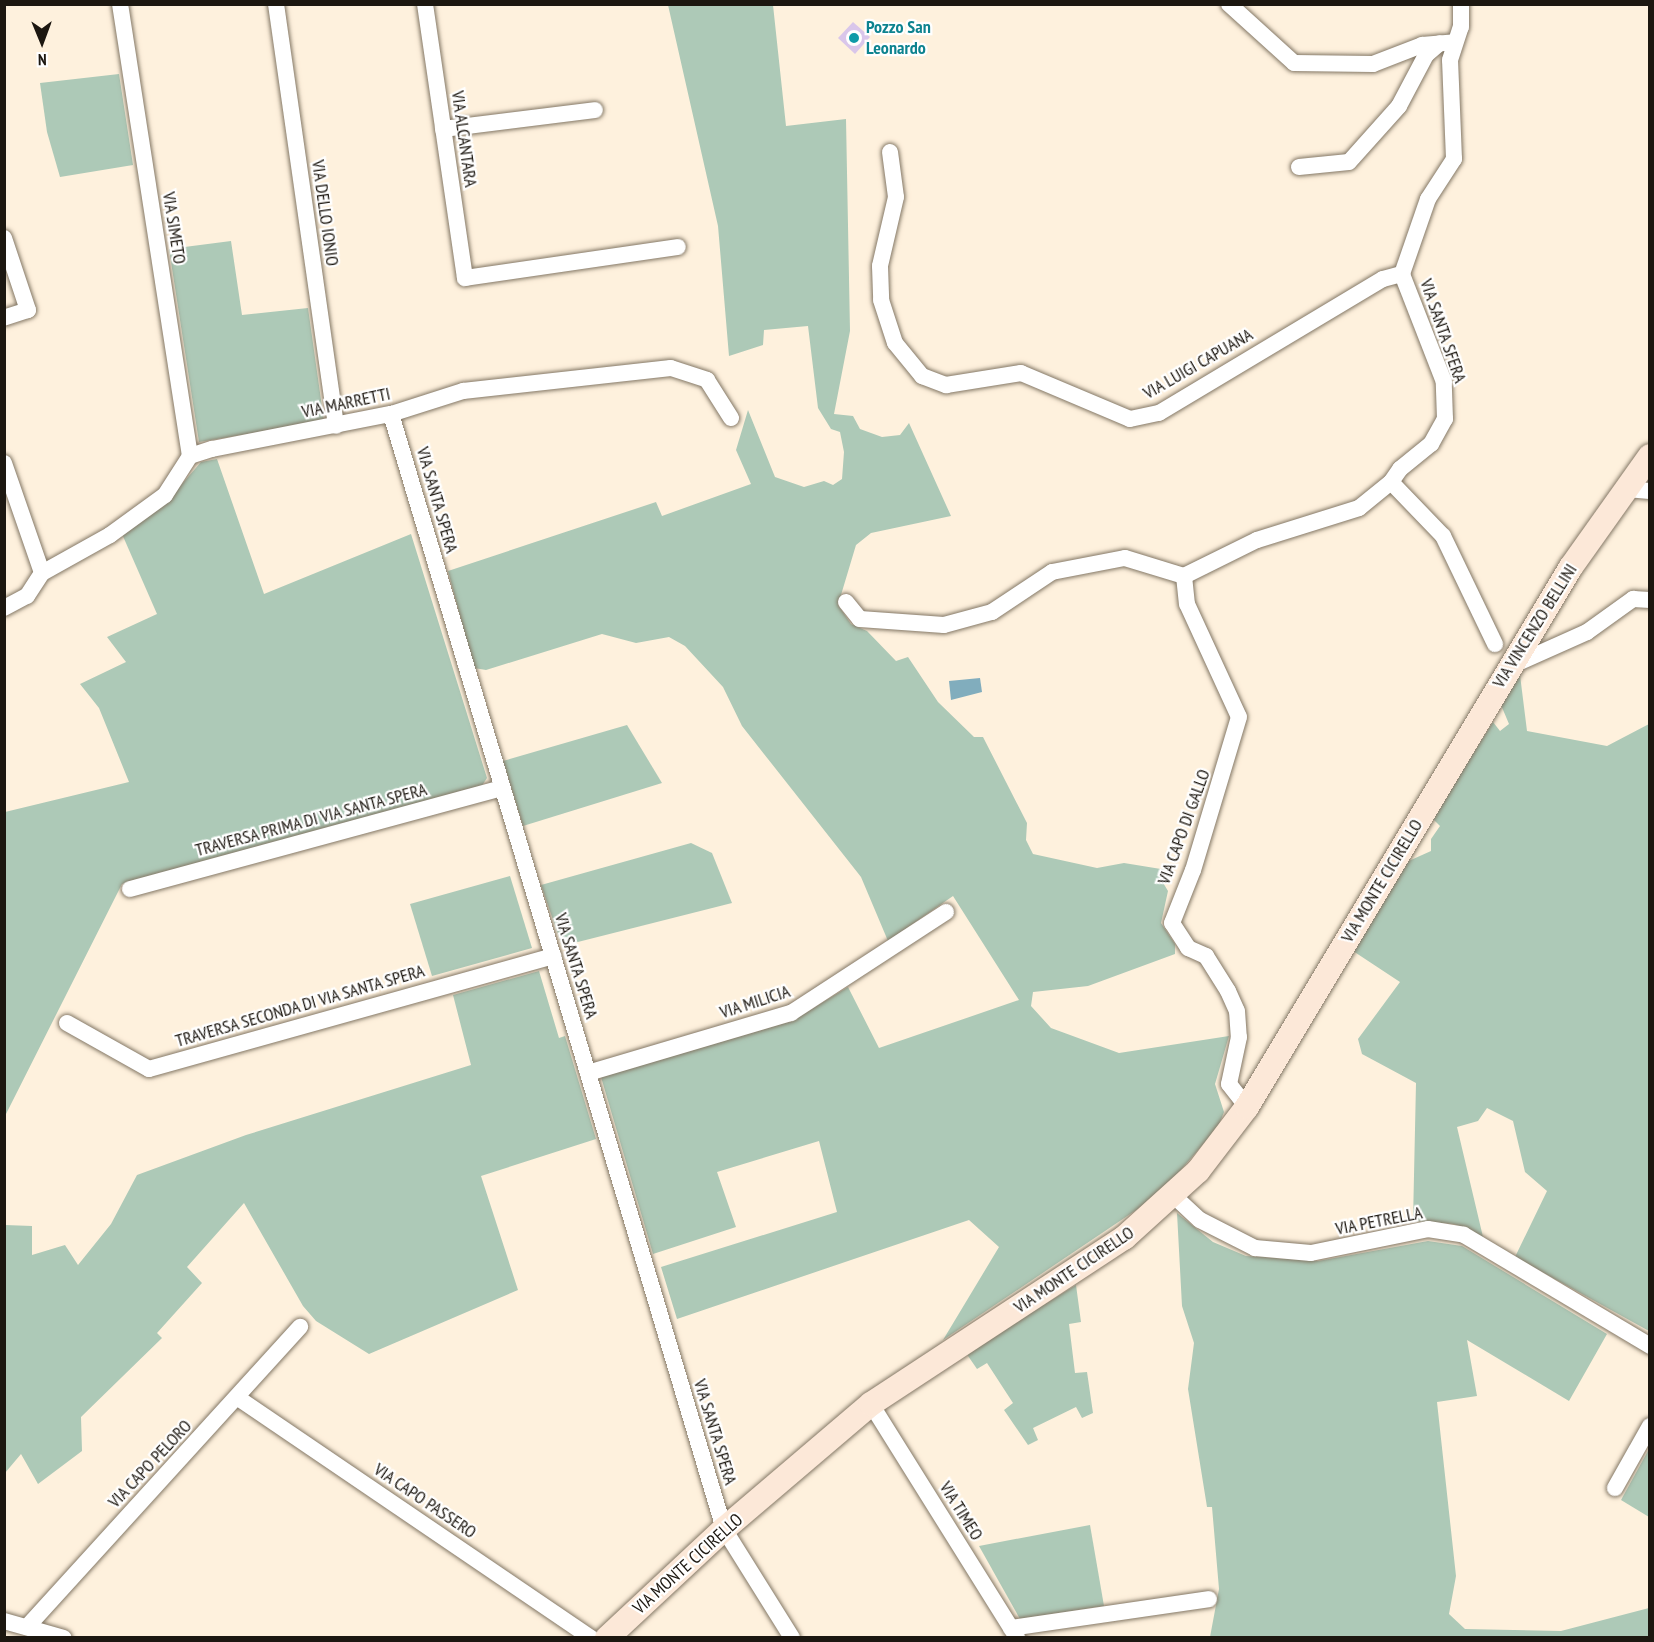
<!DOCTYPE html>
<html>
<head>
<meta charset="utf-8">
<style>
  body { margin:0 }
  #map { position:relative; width:1654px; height:1642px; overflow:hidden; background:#fef1dd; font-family:"PT Sans Narrow",sans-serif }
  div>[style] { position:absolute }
  .green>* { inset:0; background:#adc9b7 }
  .water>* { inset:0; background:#81adbd }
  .building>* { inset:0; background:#d9c6ea }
  .roads { filter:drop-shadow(0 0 2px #837765) drop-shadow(0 0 2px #837765) }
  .street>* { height:16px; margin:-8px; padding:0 8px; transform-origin:8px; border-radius:8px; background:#fff }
  .secondary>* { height:24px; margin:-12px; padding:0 12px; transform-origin:12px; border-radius:12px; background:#fce8d8 }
  .dots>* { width:16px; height:16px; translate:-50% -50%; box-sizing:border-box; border:3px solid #fff; border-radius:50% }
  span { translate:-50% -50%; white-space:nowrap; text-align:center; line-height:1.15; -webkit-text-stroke:4.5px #fff; paint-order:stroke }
  .culture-label { font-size:18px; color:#0d838f; font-weight:700 }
  .left { translate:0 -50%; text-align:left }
  .street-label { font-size:18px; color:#1c1710 }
  .frame { position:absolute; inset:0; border:6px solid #1c1710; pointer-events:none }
  .north { position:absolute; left:12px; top:12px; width:60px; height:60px; -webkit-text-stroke:4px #fff; paint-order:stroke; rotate:179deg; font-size:16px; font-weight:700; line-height:24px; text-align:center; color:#1c1710 }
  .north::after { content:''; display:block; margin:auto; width:21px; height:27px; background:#1c1710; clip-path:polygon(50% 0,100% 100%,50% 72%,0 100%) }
</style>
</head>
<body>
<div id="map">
  <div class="green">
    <div style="clip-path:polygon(668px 5px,773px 5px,786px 126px,846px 119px,850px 331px,834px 414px,853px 416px,860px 429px,882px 437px,900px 435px,909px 423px,951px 516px,871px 533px,856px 545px,838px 605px,851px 624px,867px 631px,896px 661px,908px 657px,938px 702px,974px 737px,983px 737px,1027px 823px,1026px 840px,1033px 854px,1097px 868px,1124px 863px,1167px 870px,1162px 881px,1168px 891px,1161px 923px,1175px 944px,1175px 954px,1088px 986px,1033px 992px,1031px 1006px,1051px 1028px,1119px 1053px,1229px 1036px,1215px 1084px,1224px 1112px,1218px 1127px,1160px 1194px,943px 1340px,999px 1247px,969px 1220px,677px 1319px,661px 1267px,837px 1212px,819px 1141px,717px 1172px,736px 1227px,653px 1254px,601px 1077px,792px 1021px,848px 987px,879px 1048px,1019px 1000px,953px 896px,888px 941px,861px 877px,742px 726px,723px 687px,685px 646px,669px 637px,636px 643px,602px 634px,486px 670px,474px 668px,448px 571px,656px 502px,662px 516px,751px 484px,736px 450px,748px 410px,775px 477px,804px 487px,824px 481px,833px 485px,842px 479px,844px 452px,840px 432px,831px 429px,818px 408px,808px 326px,764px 330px,763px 345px,729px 356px,718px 226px)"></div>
    <div style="clip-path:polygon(119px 74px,133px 165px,60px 177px,47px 132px,40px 83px)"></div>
    <div style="clip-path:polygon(231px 241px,242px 315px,308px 308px,324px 421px,199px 442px,169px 249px)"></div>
    <div style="clip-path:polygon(217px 459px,264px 594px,411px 534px,487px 778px,481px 787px,122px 884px,5px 1116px,5px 812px,129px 782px,99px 708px,80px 684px,126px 662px,107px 637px,157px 614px,122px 534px,170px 498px,201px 462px)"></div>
    <div style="clip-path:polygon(1520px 675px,1527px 731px,1607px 746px,1649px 724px,1649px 1331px,1515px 1257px,1547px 1191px,1525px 1172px,1513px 1121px,1487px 1108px,1478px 1121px,1457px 1127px,1483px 1237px,1454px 1224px,1413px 1221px,1416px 1083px,1362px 1054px,1358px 1039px,1400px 982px,1353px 951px,1402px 864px,1431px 851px,1431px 839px,1440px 826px,1432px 818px,1493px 722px,1500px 731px,1509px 724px,1501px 705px)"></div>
    <div style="clip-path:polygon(627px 725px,662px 783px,523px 826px,503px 761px)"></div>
    <div style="clip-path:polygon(691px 843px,712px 853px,732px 903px,562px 946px,541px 885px)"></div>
    <div style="clip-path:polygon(510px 876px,532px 948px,432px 976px,410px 904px)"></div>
    <div style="clip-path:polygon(539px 971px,559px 1038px,565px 1036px,596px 1139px,481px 1176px,518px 1290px,369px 1354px,316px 1321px,303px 1306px,244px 1203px,187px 1267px,202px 1283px,157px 1333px,162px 1338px,81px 1417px,82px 1451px,38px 1484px,21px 1454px,5px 1473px,5px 1225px,32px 1226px,32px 1255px,65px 1245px,78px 1265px,111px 1224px,137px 1175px,246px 1135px,471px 1065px,453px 995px)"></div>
    <div style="clip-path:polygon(1177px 1213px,1213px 1242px,1246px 1256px,1318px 1261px,1428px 1241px,1462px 1246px,1607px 1334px,1569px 1401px,1467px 1340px,1477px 1396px,1437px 1402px,1456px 1576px,1449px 1614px,1465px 1629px,1561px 1631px,1649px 1608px,1649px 1637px,1210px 1637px,1219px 1589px,1212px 1507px,1207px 1507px,1188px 1389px,1194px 1343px,1182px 1306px)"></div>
    <div style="clip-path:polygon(1076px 1285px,1081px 1322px,1069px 1324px,1075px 1373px,1087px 1372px,1093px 1413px,1082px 1418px,1076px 1407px,1033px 1428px,1038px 1440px,1028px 1445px,1004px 1410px,1013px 1403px,987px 1363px,977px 1369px,966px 1353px)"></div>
    <div style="clip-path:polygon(1649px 1449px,1649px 1517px,1621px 1500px)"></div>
    <div style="clip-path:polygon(1090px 1525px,1104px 1606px,1020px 1619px,979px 1546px)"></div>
  </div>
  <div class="water">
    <div style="clip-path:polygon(980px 678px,982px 692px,951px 700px,949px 681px)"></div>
  </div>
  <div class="building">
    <div style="clip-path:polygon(853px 22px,870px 37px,855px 54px,838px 38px)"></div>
  </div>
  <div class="roads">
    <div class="street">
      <div style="left:120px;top:4px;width:457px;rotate:81.2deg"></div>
      <div style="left:276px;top:4px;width:426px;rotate:81.9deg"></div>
      <div style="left:425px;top:4px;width:277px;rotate:81.7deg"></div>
      <div style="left:465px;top:278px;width:215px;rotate:-8.3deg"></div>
      <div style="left:1229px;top:4px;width:88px;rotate:42.2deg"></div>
      <div style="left:1294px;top:63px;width:79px;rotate:0.7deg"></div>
      <div style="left:1373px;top:64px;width:53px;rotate:-21.2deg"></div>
      <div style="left:1422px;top:45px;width:33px;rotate:-5deg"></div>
      <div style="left:443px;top:129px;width:153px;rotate:-7.1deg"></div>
      <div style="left:890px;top:152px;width:45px;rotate:82.4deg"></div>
      <div style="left:896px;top:197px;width:71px;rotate:103.1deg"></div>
      <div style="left:880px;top:266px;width:34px;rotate:88deg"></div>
      <div style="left:881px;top:300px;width:45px;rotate:72deg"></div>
      <div style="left:895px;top:343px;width:43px;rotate:50.7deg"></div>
      <div style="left:922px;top:376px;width:26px;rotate:21deg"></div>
      <div style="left:946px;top:385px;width:76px;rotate:-9.1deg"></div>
      <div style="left:1021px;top:373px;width:118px;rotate:22.9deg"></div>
      <div style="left:1130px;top:419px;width:30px;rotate:-12deg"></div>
      <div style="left:1159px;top:413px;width:261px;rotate:-30.9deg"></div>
      <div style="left:1383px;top:279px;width:20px;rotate:-15deg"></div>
      <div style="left:1299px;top:167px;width:50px;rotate:-5.7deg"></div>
      <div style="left:1349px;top:162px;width:75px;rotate:-48.2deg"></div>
      <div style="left:1399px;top:106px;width:58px;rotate:-62.1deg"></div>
      <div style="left:1426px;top:55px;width:18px;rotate:-41deg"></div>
      <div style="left:4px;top:238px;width:76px;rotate:71.6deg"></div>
      <div style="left:28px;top:310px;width:25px;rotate:162deg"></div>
      <div style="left:391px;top:414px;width:1164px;rotate:73.37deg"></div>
      <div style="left:724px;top:1529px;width:128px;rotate:58deg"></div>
      <div style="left:4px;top:463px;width:116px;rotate:70.9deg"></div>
      <div style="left:1391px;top:482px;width:16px;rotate:-55deg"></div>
      <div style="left:1400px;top:469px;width:40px;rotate:-39deg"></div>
      <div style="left:1431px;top:444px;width:29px;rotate:-61deg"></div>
      <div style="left:1445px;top:419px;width:37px;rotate:-92deg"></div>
      <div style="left:1444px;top:382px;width:116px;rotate:-111.3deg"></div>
      <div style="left:1402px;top:274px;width:79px;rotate:-70.9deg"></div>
      <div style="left:1428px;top:199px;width:48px;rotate:-57deg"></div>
      <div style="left:1454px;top:159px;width:99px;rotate:-92.3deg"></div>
      <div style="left:1450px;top:60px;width:35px;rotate:-72deg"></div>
      <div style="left:1461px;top:27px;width:23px;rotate:-90deg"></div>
      <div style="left:1627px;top:489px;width:23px;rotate:5deg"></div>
      <div style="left:1184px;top:576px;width:28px;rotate:84deg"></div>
      <div style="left:1187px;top:604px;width:124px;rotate:65.3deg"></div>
      <div style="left:1239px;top:717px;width:160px;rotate:106.7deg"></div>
      <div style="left:1193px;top:870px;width:57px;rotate:111.6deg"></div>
      <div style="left:1172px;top:923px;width:30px;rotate:57deg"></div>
      <div style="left:1188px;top:948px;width:20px;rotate:24deg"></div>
      <div style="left:1206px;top:956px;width:41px;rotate:57.8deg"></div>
      <div style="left:1228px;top:991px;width:22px;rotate:66deg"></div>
      <div style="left:1237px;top:1011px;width:26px;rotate:86deg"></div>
      <div style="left:1239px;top:1037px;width:48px;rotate:102deg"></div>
      <div style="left:1229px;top:1084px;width:29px;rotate:52deg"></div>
      <div style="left:846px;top:602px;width:22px;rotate:51deg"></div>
      <div style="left:860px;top:619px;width:84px;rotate:4.1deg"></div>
      <div style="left:944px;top:625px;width:50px;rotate:-15.2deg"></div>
      <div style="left:992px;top:612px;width:72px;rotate:-33.7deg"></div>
      <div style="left:1052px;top:572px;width:74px;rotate:-10.9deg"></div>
      <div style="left:1125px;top:558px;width:62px;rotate:17deg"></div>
      <div style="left:1184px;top:576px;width:81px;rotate:-26.3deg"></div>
      <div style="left:1257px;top:540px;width:107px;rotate:-17.4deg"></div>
      <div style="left:1359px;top:508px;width:41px;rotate:-39.1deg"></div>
      <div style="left:1391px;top:482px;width:75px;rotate:46.1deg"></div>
      <div style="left:1443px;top:536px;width:120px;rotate:64.3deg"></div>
      <div style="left:4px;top:608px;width:26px;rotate:-28deg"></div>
      <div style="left:27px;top:596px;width:27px;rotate:-57deg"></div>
      <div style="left:42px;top:573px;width:78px;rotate:-29.2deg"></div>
      <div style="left:110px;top:535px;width:68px;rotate:-36deg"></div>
      <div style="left:165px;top:495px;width:46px;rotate:-57.3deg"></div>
      <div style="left:190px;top:456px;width:23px;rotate:-18deg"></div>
      <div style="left:212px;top:449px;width:182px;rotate:-11.1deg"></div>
      <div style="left:391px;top:414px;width:76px;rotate:-17.7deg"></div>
      <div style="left:463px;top:391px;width:209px;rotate:-6.3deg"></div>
      <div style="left:671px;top:368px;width:38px;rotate:18deg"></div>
      <div style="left:707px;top:380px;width:45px;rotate:57.7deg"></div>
      <div style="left:1511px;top:666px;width:83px;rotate:-24.1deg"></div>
      <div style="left:1587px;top:632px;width:57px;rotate:-35.7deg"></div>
      <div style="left:1633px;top:599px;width:17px;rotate:3deg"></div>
      <div style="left:130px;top:889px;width:385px;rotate:-15.2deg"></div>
      <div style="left:67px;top:1023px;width:94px;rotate:29.3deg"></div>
      <div style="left:149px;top:1069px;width:420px;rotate:-15.6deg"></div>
      <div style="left:588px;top:1073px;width:212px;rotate:-16.5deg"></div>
      <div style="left:791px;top:1013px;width:185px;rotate:-33.1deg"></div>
      <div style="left:1174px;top:1196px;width:35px;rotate:43deg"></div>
      <div style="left:1200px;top:1220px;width:62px;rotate:27deg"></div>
      <div style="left:1255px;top:1248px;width:56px;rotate:5.1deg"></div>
      <div style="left:1311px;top:1253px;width:119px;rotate:-11.6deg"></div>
      <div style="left:1428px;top:1229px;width:36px;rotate:9deg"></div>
      <div style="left:1464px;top:1235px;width:217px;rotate:30.8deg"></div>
      <div style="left:238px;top:1398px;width:427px;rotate:34.2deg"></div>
      <div style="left:871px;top:1404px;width:276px;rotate:58deg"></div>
      <div style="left:1615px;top:1488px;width:71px;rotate:-60.6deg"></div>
      <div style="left:4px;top:1621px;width:62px;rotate:15.8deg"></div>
      <div style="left:27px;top:1627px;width:406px;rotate:-47.7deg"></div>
      <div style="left:1011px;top:1628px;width:200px;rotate:-8.3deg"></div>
    </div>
    <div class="secondary">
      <div style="left:607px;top:1638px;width:160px;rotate:-43deg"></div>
      <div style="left:724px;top:1529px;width:193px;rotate:-40.4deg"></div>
      <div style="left:871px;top:1404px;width:303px;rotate:-33.3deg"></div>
      <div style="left:1124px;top:1238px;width:100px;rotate:-42.2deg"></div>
      <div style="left:1198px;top:1171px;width:81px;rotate:-52.6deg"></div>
      <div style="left:1247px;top:1107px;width:630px;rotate:-59.04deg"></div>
      <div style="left:1571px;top:567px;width:136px;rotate:-54.6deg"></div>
    </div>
  </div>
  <div class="dots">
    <div style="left:854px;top:38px;background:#0f9aa8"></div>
  </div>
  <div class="culture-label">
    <span class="left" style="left:866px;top:38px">Pozzo San<br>Leonardo</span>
  </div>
  <div class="street-label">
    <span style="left:464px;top:139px;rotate:82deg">VIA ALCANTARA</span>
    <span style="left:325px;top:213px;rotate:82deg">VIA DELLO IONIO</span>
    <span style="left:174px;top:228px;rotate:81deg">VIA SIMETO</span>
    <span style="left:1443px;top:331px;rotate:71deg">VIA SANTA SFERA</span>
    <span style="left:1198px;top:364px;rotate:-30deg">VIA LUIGI CAPUANA</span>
    <span style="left:346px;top:403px;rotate:-12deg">VIA MARRETTI</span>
    <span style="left:437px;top:500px;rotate:74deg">VIA SANTA SPERA</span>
    <span style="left:1535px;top:626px;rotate:-58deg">VIA VINCENZO BELLINI</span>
    <span style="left:311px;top:820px;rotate:-15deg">TRAVERSA PRIMA DI VIA SANTA SPERA</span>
    <span style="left:1184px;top:827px;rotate:-70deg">VIA CAPO DI GALLO</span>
    <span style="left:1382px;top:881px;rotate:-59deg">VIA MONTE CICIRELLO</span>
    <span style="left:576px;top:966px;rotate:73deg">VIA SANTA SPERA</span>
    <span style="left:755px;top:1002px;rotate:-18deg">VIA MILICIA</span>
    <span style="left:300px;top:1006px;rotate:-16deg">TRAVERSA SECONDA DI VIA SANTA SPERA</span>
    <span style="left:1379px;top:1221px;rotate:-11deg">VIA PETRELLA</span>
    <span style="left:1074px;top:1270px;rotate:-34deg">VIA MONTE CICIRELLO</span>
    <span style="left:715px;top:1432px;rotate:73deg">VIA SANTA SPERA</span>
    <span style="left:150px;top:1464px;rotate:-47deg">VIA CAPO PELORO</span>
    <span style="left:425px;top:1501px;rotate:34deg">VIA CAPO PASSERO</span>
    <span style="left:961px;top:1511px;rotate:58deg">VIA TIMEO</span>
    <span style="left:688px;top:1564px;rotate:-42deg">VIA MONTE CICIRELLO</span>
  </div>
  <div class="frame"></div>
  <div class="north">N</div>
</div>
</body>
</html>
